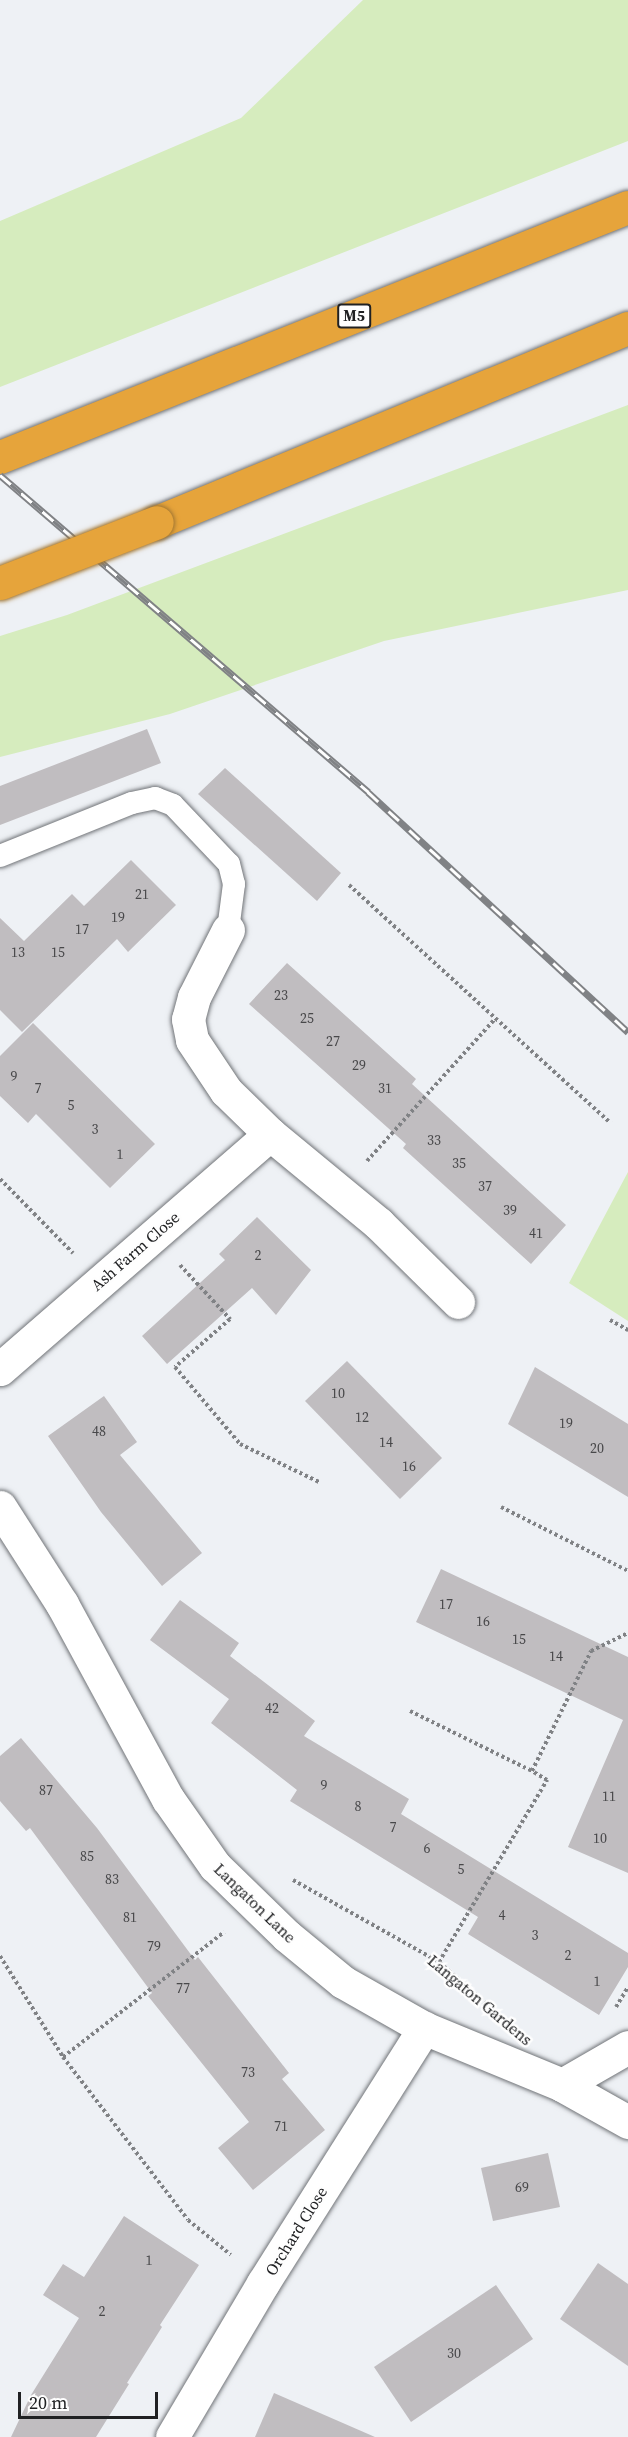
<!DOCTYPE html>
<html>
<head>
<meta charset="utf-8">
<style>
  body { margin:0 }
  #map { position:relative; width:628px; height:2437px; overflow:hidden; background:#eef1f5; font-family:"Source Serif 4",serif }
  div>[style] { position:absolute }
  .green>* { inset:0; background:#d6ecbe }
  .building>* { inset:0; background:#c0bdc0 }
  .path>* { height:4px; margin-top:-2px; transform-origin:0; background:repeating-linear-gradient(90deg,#808285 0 3px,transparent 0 6px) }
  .roads { filter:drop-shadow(0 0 2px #717478) drop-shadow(0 0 2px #717478) }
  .service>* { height:22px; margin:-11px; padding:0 11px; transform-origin:11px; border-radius:11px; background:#fff }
  .minor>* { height:33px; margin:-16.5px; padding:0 16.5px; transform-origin:16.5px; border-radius:16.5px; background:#fff }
  .motorway>* { height:33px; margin:-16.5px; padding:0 16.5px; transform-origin:16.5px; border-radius:16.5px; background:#e6a43b }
  .rail>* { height:7px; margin-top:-3.5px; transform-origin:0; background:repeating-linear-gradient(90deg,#fefefe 0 14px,#808285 0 28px); box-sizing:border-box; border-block:2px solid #808285 }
  .bridges { filter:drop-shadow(0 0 2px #a17633) drop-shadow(0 0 2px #a17633) }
  .motorway-bridge>* { height:33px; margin:-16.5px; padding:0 16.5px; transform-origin:16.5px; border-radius:16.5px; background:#e6a43b }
  span { translate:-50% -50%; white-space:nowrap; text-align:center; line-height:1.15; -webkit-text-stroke:5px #fefefe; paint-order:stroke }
  .number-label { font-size:14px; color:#48484a }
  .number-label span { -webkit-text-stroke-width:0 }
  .shield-label span { padding:2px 4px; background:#fefefe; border:2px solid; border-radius:4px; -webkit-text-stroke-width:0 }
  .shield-label { font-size:15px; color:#202123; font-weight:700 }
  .street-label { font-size:16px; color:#202123 }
  .scale { position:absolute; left:18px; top:2392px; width:140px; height:27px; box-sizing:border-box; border:3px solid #202123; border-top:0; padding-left:8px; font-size:18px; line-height:21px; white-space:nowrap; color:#202123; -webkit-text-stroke:4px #fefefe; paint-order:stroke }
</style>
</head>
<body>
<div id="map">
  <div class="green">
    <div style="clip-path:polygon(363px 0,628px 0,628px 141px,0 387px,0 221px,241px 118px)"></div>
    <div style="clip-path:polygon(628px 405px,628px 590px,384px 641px,170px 714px,0 757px,0 636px,67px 615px)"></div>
    <div style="clip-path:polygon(628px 1172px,628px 1321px,569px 1283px)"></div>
  </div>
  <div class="building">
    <div style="clip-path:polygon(147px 729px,161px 763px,0 825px,0 786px)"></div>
    <div style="clip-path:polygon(225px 768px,341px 873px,317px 901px,198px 794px)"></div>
    <div style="clip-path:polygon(131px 860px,176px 905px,128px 952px,117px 939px,22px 1032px,0 1010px,0 918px,24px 941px,72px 894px,84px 906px)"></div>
    <div style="clip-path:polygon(287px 963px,416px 1079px,412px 1084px,566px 1225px,531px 1264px,403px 1148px,406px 1144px,249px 1004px)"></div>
    <div style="clip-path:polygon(33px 1023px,155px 1144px,110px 1188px,36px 1114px,28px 1123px,0 1096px,0 1056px)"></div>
    <div style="clip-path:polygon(257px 1217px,311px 1270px,276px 1315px,252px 1288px,167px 1364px,142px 1336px,225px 1260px,219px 1254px)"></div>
    <div style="clip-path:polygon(347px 1361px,442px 1458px,400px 1499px,305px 1401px)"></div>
    <div style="clip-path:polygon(535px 1367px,628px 1424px,628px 1497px,508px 1424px)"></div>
    <div style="clip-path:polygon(104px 1396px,137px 1442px,120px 1455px,202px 1553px,162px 1586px,101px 1512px,48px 1436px)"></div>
    <div style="clip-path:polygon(441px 1569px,628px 1657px,628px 1873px,568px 1847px,623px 1720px,416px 1622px)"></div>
    <div style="clip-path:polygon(180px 1600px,239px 1643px,230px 1656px,315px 1721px,304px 1736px,409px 1799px,401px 1814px,628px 1953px,628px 1967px,599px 2015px,468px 1934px,478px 1917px,290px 1801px,297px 1790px,211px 1723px,229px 1699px,150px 1640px)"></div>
    <div style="clip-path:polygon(21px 1738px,97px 1828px,195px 1960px,198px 1957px,289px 2073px,282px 2079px,325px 2130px,253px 2190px,218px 2148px,249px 2122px,148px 1996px,152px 1993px,30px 1828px,26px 1831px,0 1801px,0 1756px)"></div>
    <div style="clip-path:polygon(548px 2153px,560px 2207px,493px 2221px,481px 2168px)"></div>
    <div style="clip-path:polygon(124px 2216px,199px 2265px,160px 2325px,162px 2327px,127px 2383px,129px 2384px,96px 2437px,11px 2437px,31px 2395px,79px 2318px,43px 2295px,63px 2264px,84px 2277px)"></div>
    <div style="clip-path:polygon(598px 2263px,628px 2284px,628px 2366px,560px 2319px)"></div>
    <div style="clip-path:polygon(496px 2285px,533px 2339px,411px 2422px,374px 2367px)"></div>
    <div style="clip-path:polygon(274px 2393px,375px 2437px,255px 2437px)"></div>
  </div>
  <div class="path">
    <div style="left:349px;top:885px;width:354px;rotate:42.3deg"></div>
    <div style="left:367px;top:1161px;width:191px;rotate:-48deg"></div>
    <div style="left:0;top:1179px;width:104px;rotate:45.4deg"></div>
    <div style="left:180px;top:1265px;width:74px;rotate:47.2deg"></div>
    <div style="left:230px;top:1319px;width:73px;rotate:138.9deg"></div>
    <div style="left:175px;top:1367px;width:101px;rotate:49.8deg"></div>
    <div style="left:240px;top:1444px;width:88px;rotate:25.7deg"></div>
    <div style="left:610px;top:1320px;width:21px;rotate:29deg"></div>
    <div style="left:501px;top:1507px;width:142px;rotate:26.7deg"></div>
    <div style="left:410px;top:1711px;width:136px;rotate:26.2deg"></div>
    <div style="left:293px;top:1880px;width:167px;rotate:29.3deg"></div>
    <div style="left:439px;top:1962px;width:71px;rotate:41.6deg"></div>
    <div style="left:0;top:1956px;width:119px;rotate:58deg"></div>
    <div style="left:63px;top:2057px;width:205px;rotate:52.5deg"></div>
    <div style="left:188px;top:2220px;width:55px;rotate:39.1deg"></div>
    <div style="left:439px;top:1962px;width:212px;rotate:-59.3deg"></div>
    <div style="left:547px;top:1780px;width:17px;rotate:-149deg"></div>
    <div style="left:532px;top:1771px;width:134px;rotate:-63.8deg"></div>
    <div style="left:591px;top:1651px;width:41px;rotate:-25.9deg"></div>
    <div style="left:616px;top:2007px;width:23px;rotate:-59deg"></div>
    <div style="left:63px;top:2057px;width:204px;rotate:-37.8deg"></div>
  </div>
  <div class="roads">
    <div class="service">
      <div style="left:0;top:856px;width:142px;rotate:-21.9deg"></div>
      <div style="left:132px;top:803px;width:24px;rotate:-12deg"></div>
      <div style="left:155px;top:798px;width:19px;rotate:21deg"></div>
      <div style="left:173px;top:805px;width:81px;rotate:46.5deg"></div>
      <div style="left:229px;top:864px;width:21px;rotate:76deg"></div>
      <div style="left:234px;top:884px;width:46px;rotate:97.4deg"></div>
    </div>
    <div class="minor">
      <div style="left:228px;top:930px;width:75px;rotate:116.9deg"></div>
      <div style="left:194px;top:997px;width:23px;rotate:105deg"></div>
      <div style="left:188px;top:1019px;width:21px;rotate:79deg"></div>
      <div style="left:192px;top:1040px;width:61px;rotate:56.3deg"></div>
      <div style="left:226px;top:1091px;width:62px;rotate:44.3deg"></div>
      <div style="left:270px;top:1134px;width:141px;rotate:39.5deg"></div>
      <div style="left:379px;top:1224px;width:111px;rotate:44.6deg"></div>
      <div style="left:0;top:1369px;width:358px;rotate:-41deg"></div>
      <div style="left:0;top:1507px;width:115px;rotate:57.4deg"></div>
      <div style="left:62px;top:1604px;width:222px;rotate:61.5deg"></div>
      <div style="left:168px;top:1799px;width:82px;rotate:55deg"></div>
      <div style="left:215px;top:1866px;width:100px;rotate:44.2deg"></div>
      <div style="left:287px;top:1936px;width:72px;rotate:39.4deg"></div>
      <div style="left:343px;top:1982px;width:93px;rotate:29.6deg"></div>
      <div style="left:424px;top:2028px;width:149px;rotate:22.4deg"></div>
      <div style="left:562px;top:2085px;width:76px;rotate:29.3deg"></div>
      <div style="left:562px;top:2085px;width:76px;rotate:-29.9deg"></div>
      <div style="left:172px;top:2437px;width:179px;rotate:-59.4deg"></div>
      <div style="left:263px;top:2283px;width:302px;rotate:-57.7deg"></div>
    </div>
    <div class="motorway">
      <div style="left:0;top:457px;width:676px;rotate:-21.71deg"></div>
      <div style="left:157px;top:522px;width:509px;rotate:-22.39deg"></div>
    </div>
  </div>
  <div class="rail">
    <div style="left:0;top:475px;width:486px;rotate:40.7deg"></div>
    <div style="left:368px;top:792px;width:354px;rotate:42.7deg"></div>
  </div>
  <div class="bridges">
    <div class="motorway-bridge">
      <div style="left:0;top:583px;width:168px;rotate:-21.2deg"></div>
    </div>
  </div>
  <div class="number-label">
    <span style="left:142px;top:894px">21</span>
    <span style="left:118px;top:917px">19</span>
    <span style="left:82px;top:929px">17</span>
    <span style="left:18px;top:952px">13</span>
    <span style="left:58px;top:952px">15</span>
    <span style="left:281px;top:995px">23</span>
    <span style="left:307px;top:1018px">25</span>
    <span style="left:333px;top:1041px">27</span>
    <span style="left:359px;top:1065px">29</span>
    <span style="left:14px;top:1076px">9</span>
    <span style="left:38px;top:1088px">7</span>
    <span style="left:385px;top:1088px">31</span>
    <span style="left:71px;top:1105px">5</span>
    <span style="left:95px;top:1129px">3</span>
    <span style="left:434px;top:1140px">33</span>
    <span style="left:120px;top:1154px">1</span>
    <span style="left:459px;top:1163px">35</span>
    <span style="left:485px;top:1186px">37</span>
    <span style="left:510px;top:1210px">39</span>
    <span style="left:536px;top:1233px">41</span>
    <span style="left:258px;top:1255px">2</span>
    <span style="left:338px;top:1393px">10</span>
    <span style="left:362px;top:1417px">12</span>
    <span style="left:566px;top:1423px">19</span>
    <span style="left:99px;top:1431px">48</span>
    <span style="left:386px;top:1442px">14</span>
    <span style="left:597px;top:1448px">20</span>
    <span style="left:409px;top:1466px">16</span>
    <span style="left:446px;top:1604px">17</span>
    <span style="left:483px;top:1621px">16</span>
    <span style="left:519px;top:1639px">15</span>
    <span style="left:556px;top:1656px">14</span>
    <span style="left:272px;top:1708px">42</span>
    <span style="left:324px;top:1785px">9</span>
    <span style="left:46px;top:1790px">87</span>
    <span style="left:609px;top:1796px">11</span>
    <span style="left:358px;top:1806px">8</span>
    <span style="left:393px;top:1827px">7</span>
    <span style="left:600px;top:1838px">10</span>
    <span style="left:427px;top:1848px">6</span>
    <span style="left:87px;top:1856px">85</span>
    <span style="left:461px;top:1869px">5</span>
    <span style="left:112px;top:1879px">83</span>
    <span style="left:502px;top:1915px">4</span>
    <span style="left:130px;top:1917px">81</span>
    <span style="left:535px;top:1935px">3</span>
    <span style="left:154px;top:1946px">79</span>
    <span style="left:568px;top:1955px">2</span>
    <span style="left:597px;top:1981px">1</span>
    <span style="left:183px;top:1988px">77</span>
    <span style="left:248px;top:2072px">73</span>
    <span style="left:281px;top:2126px">71</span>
    <span style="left:522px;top:2187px">69</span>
    <span style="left:149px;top:2260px">1</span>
    <span style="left:102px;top:2311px">2</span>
    <span style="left:454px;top:2353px">30</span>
  </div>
  <div class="shield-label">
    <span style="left:354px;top:316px">M5</span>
  </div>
  <div class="street-label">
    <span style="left:135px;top:1251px;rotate:-41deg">Ash Farm Close</span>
    <span style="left:255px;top:1903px;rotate:44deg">Langaton Lane</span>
    <span style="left:480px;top:2000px;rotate:40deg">Langaton Gardens</span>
    <span style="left:296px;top:2231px;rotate:-58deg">Orchard Close</span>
  </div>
  <div class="scale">20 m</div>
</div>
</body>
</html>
